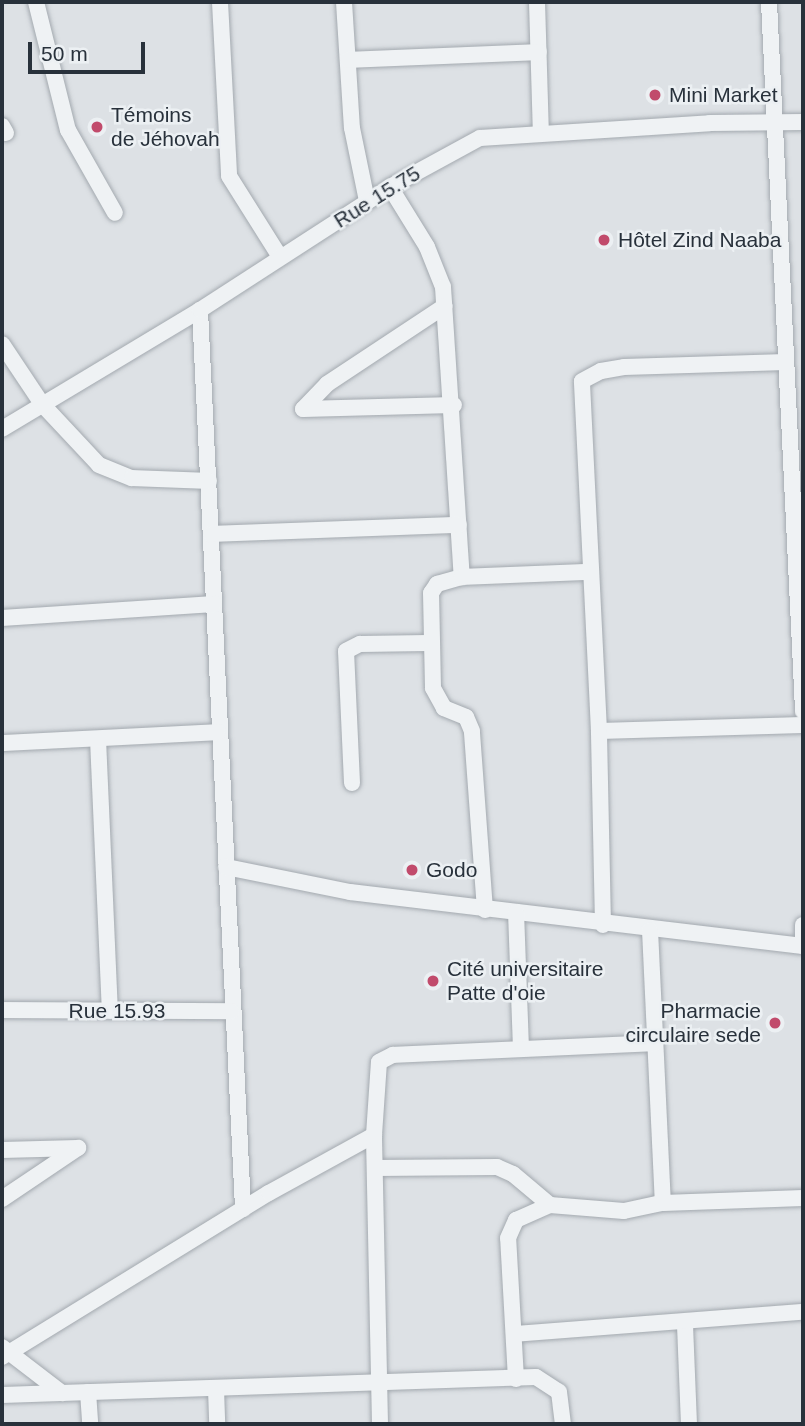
<!DOCTYPE html>
<html>
<head>
<meta charset="utf-8">
<style>
  body { margin:0 }
  #map { position:relative; width:805px; height:1426px; overflow:hidden; background:#dde1e5; font-family:Helvetica,sans-serif }
  div>[style] { position:absolute }
  .roads { filter:drop-shadow(0 0 2px #a3a9af) drop-shadow(0 0 2px #a3a9af) }
  .minor>* { height:16px; margin:-8px; padding:0 8px; transform-origin:8px; border-radius:8px; background:#eff2f4 }
  .dots>* { width:19px; height:19px; translate:-50% -50%; box-sizing:border-box; border:4px solid #ecf0f3; border-radius:50% }
  span { translate:-50% -50%; white-space:nowrap; text-align:center; line-height:1.15; -webkit-text-stroke:5px #ecf0f3; paint-order:stroke }
  .poi-label { font-size:21px; color:#28313b }
  .left { translate:0 -50%; text-align:left }
  .right { translate:-100% -50%; text-align:right }
  .street-label { font-size:21px; color:#28313b }
  .frame { position:absolute; inset:0; border:4px solid #28313b; pointer-events:none }
  .scale { position:absolute; left:28px; top:42px; width:117px; height:32px; box-sizing:border-box; border:4px solid #28313b; border-top:0; padding-left:9px; font-size:21px; line-height:24px; white-space:nowrap; color:#28313b; -webkit-text-stroke:5px #ecf0f3; paint-order:stroke }
</style>
</head>
<body>
<div id="map">
  <div class="roads">
    <div class="minor">
      <div style="left:36px;top:2px;width:132px;rotate:76deg"></div>
      <div style="left:68px;top:130px;width:95px;rotate:60.5deg"></div>
      <div style="left:220px;top:2px;width:174px;rotate:87deg"></div>
      <div style="left:229px;top:176px;width:96px;rotate:57.8deg"></div>
      <div style="left:344px;top:2px;width:126px;rotate:86.4deg"></div>
      <div style="left:352px;top:128px;width:75px;rotate:78.4deg"></div>
      <div style="left:537px;top:2px;width:131px;rotate:88.3deg"></div>
      <div style="left:769px;top:2px;width:710px;rotate:87.25deg"></div>
      <div style="left:348px;top:60px;width:191px;rotate:-2.4deg"></div>
      <div style="left:2px;top:126px;width:8px;rotate:60deg"></div>
      <div style="left:390px;top:187px;width:70px;rotate:58.3deg"></div>
      <div style="left:427px;top:247px;width:43px;rotate:68.2deg"></div>
      <div style="left:443px;top:287px;width:291px;rotate:86.3deg"></div>
      <div style="left:200px;top:310px;width:900px;rotate:87.26deg"></div>
      <div style="left:2px;top:344px;width:72px;rotate:56.3deg"></div>
      <div style="left:42px;top:404px;width:83px;rotate:46.9deg"></div>
      <div style="left:99px;top:465px;width:35px;rotate:22deg"></div>
      <div style="left:132px;top:478px;width:77px;rotate:2.2deg"></div>
      <div style="left:303px;top:409px;width:35px;rotate:-46deg"></div>
      <div style="left:327px;top:384px;width:141px;rotate:-33.5deg"></div>
      <div style="left:303px;top:409px;width:151px;rotate:-1.5deg"></div>
      <div style="left:2px;top:429px;width:231px;rotate:-31deg"></div>
      <div style="left:200px;top:310px;width:226px;rotate:-32.9deg"></div>
      <div style="left:390px;top:187px;width:102px;rotate:-28.6deg"></div>
      <div style="left:480px;top:138px;width:230px;rotate:-3.7deg"></div>
      <div style="left:710px;top:123px;width:93px;rotate:-0.6deg"></div>
      <div style="left:211px;top:534px;width:248px;rotate:-2.1deg"></div>
      <div style="left:2px;top:618px;width:212px;rotate:-3.8deg"></div>
      <div style="left:599px;top:731px;width:204px;rotate:-1.7deg"></div>
      <div style="left:98px;top:739px;width:272px;rotate:87.5deg"></div>
      <div style="left:2px;top:743px;width:216px;rotate:-2.9deg"></div>
      <div style="left:352px;top:783px;width:132px;rotate:-92.6deg"></div>
      <div style="left:346px;top:651px;width:16px;rotate:-27deg"></div>
      <div style="left:360px;top:644px;width:68px;rotate:-0.8deg"></div>
      <div style="left:226px;top:867px;width:126px;rotate:11.4deg"></div>
      <div style="left:350px;top:892px;width:456px;rotate:6.8deg"></div>
      <div style="left:485px;top:910px;width:179px;rotate:-94.2deg"></div>
      <div style="left:472px;top:731px;width:15px;rotate:-113deg"></div>
      <div style="left:466px;top:717px;width:24px;rotate:-158deg"></div>
      <div style="left:444px;top:708px;width:23px;rotate:-119deg"></div>
      <div style="left:433px;top:688px;width:95px;rotate:-91.2deg"></div>
      <div style="left:431px;top:593px;width:11px;rotate:-56deg"></div>
      <div style="left:437px;top:584px;width:26px;rotate:-16deg"></div>
      <div style="left:462px;top:577px;width:127px;rotate:-2.3deg"></div>
      <div style="left:516px;top:912px;width:137px;rotate:87.9deg"></div>
      <div style="left:603px;top:925px;width:194px;rotate:-91.2deg"></div>
      <div style="left:599px;top:731px;width:350px;rotate:-92.8deg"></div>
      <div style="left:582px;top:381px;width:21px;rotate:-28deg"></div>
      <div style="left:601px;top:371px;width:23px;rotate:-10deg"></div>
      <div style="left:624px;top:367px;width:162px;rotate:-1.8deg"></div>
      <div style="left:650px;top:930px;width:273px;rotate:87.3deg"></div>
      <div style="left:803px;top:946px;width:21px;rotate:-90deg"></div>
      <div style="left:2px;top:1010px;width:229px;rotate:0.3deg"></div>
      <div style="left:2px;top:1150px;width:76px;rotate:-1.5deg"></div>
      <div style="left:375px;top:1168px;width:122px;rotate:-0.5deg"></div>
      <div style="left:497px;top:1167px;width:17px;rotate:24deg"></div>
      <div style="left:513px;top:1174px;width:48px;rotate:40deg"></div>
      <div style="left:550px;top:1205px;width:74px;rotate:4.6deg"></div>
      <div style="left:624px;top:1211px;width:40px;rotate:-12deg"></div>
      <div style="left:663px;top:1203px;width:140px;rotate:-2deg"></div>
      <div style="left:2px;top:1199px;width:92px;rotate:-33.9deg"></div>
      <div style="left:685px;top:1325px;width:99px;rotate:87.7deg"></div>
      <div style="left:514px;top:1334px;width:290px;rotate:-4.4deg"></div>
      <div style="left:2px;top:1347px;width:76px;rotate:37.5deg"></div>
      <div style="left:2px;top:1357px;width:313px;rotate:-31.6deg"></div>
      <div style="left:269px;top:1193px;width:120px;rotate:-28.9deg"></div>
      <div style="left:516px;top:1379px;width:141px;rotate:-93.2deg"></div>
      <div style="left:508px;top:1238px;width:20px;rotate:-66deg"></div>
      <div style="left:516px;top:1220px;width:37px;rotate:-24deg"></div>
      <div style="left:216px;top:1389px;width:35px;rotate:88deg"></div>
      <div style="left:88px;top:1392px;width:32px;rotate:86deg"></div>
      <div style="left:2px;top:1395px;width:534px;rotate:-1.93deg"></div>
      <div style="left:536px;top:1377px;width:27px;rotate:33deg"></div>
      <div style="left:559px;top:1392px;width:32px;rotate:83deg"></div>
      <div style="left:380px;top:1424px;width:289px;rotate:-91.2deg"></div>
      <div style="left:374px;top:1135px;width:73px;rotate:-86.1deg"></div>
      <div style="left:379px;top:1062px;width:16px;rotate:-27deg"></div>
      <div style="left:393px;top:1055px;width:262px;rotate:-2.6deg"></div>
    </div>
  </div>
  <div class="dots">
    <div style="left:655px;top:95px;background:#c14b6c"></div>
    <div style="left:97px;top:127px;background:#c14b6c"></div>
    <div style="left:604px;top:240px;background:#c14b6c"></div>
    <div style="left:412px;top:870px;background:#c14b6c"></div>
    <div style="left:433px;top:981px;background:#c14b6c"></div>
    <div style="left:775px;top:1023px;background:#c14b6c"></div>
  </div>
  <div class="poi-label">
    <span class="left" style="left:669px;top:95px">Mini Market</span>
    <span class="left" style="left:111px;top:127px">Témoins<br>de Jéhovah</span>
    <span class="left" style="left:618px;top:240px">Hôtel Zind Naaba</span>
    <span class="left" style="left:426px;top:870px">Godo</span>
    <span class="left" style="left:447px;top:981px">Cité universitaire<br>Patte d'oie</span>
    <span class="right" style="left:761px;top:1023px">Pharmacie<br>circulaire sede</span>
  </div>
  <div class="street-label">
    <span style="left:377px;top:197px;rotate:-32deg">Rue 15.75</span>
    <span style="left:117px;top:1011px">Rue 15.93</span>
  </div>
  <div class="frame"></div>
  <div class="scale">50 m</div>
</div>
</body>
</html>
